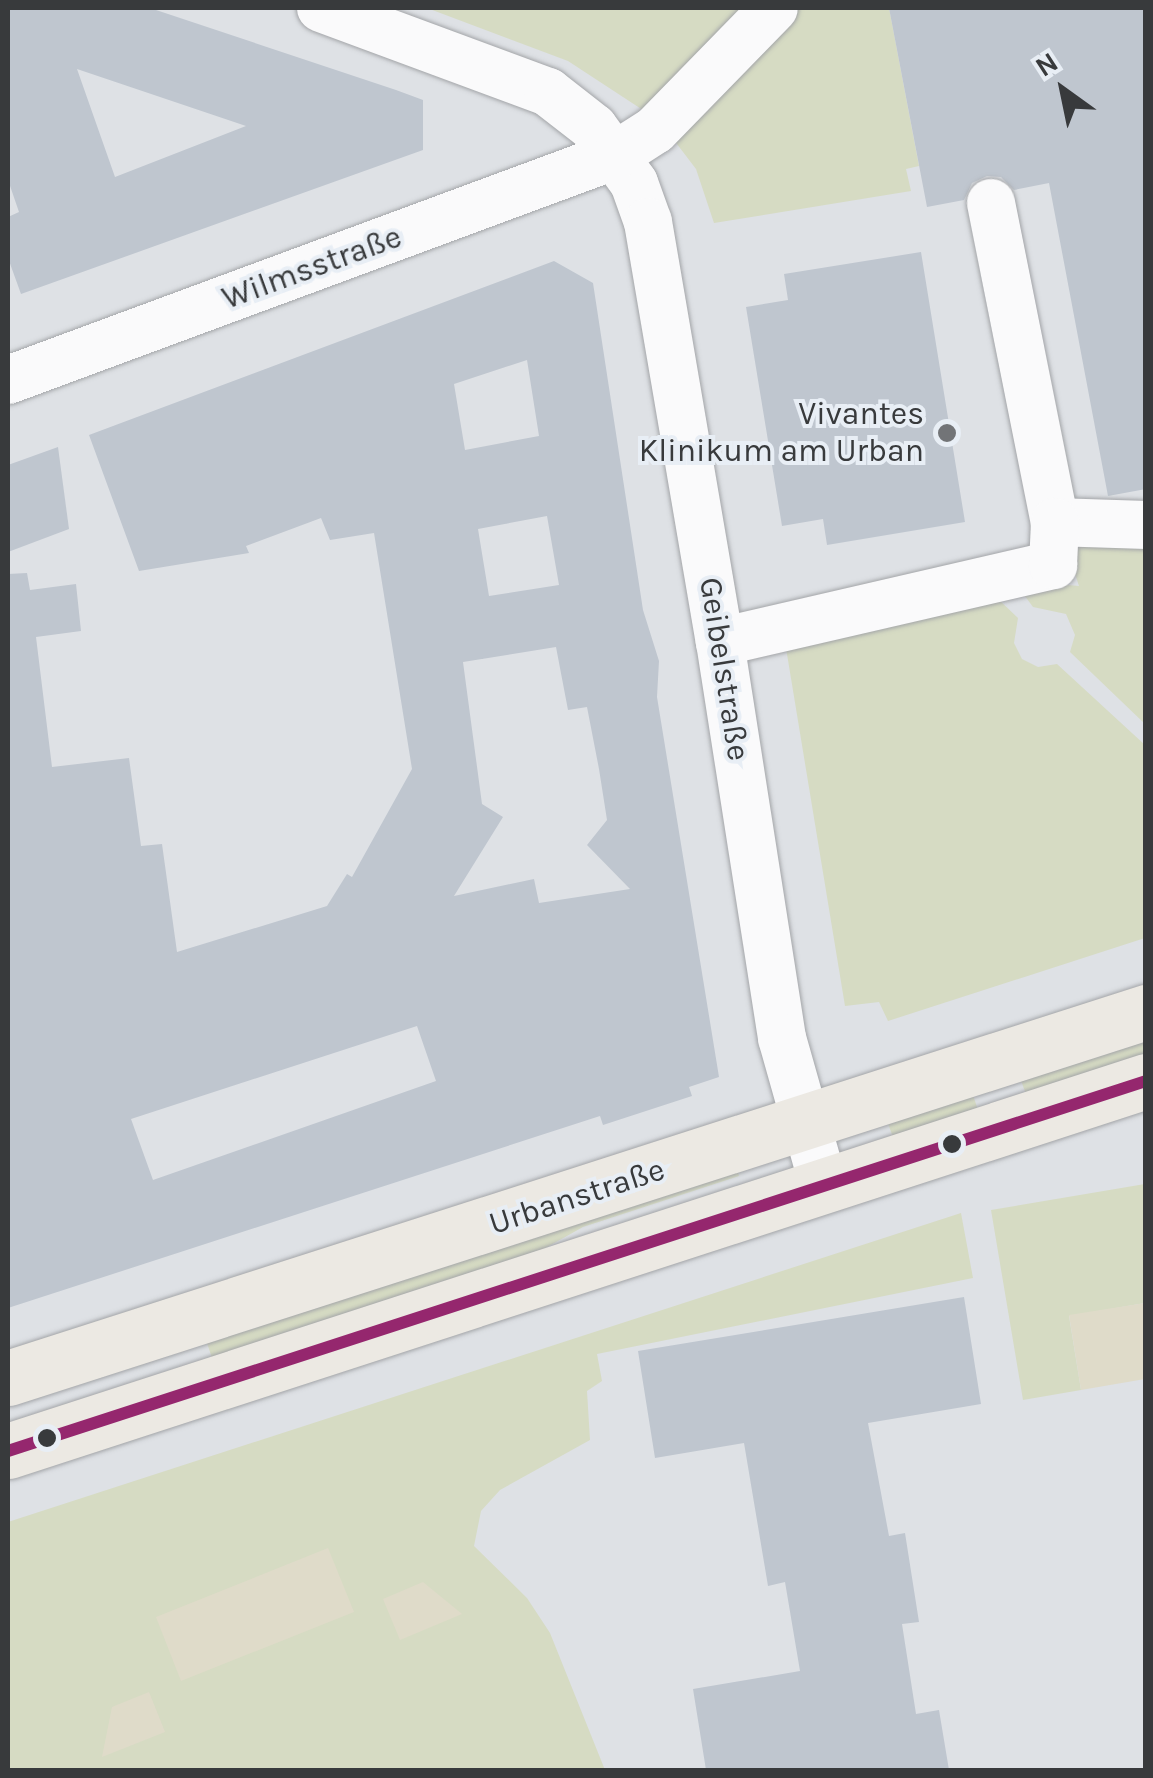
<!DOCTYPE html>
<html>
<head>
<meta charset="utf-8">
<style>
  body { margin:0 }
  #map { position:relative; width:1153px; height:1778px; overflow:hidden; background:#dee1e5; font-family:Karla,sans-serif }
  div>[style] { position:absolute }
  .green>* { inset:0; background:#d6dbc3 }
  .sand>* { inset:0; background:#dfdbc9 }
  .building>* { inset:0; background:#bfc6cf }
  .roads { filter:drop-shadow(0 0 2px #a3a5a8) drop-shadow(0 0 2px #a3a5a8) }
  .minor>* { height:48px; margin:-24px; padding:0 24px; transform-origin:24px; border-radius:24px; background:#fafafb }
  .major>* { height:55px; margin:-27.5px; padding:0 27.5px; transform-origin:27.5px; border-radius:27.5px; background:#ece9e3 }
  .bus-1>* { height:12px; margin:-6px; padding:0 6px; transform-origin:6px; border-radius:6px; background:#95276e }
  .dots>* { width:28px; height:28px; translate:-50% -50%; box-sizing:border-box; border:5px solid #e8eef5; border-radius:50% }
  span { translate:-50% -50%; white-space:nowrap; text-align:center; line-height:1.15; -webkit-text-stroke:8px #e8eef5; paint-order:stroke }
  .street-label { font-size:32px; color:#383a3c }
  .poi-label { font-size:32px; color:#383a3c }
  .right { translate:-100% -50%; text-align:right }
  .frame { position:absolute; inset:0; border:10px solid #383a3c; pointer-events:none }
  .north { position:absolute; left:1013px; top:40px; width:100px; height:100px; -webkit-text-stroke:8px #e8eef5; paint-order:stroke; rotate:327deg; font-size:28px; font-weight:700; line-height:40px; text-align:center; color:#383a3c }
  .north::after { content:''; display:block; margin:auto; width:35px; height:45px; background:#383a3c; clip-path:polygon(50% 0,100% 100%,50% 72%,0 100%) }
</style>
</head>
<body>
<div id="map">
  <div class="green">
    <div style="clip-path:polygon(427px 8px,759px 8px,652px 116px,568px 61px)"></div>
    <div style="clip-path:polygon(789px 8px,889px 8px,919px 166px,906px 169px,911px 191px,714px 223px,696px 169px,667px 131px)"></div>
    <div style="clip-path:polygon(1145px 539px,1145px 724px,1070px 652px,1075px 635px,1066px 614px,1033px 607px,1013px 580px,1079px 586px,1066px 547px)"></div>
    <div style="clip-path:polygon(996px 597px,1018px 618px,1014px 643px,1022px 659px,1038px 667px,1057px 664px,1145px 745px,1145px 938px,888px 1021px,879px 1002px,845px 1006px,785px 642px)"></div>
    <div style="clip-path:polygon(1145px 1030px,1145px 1062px,1028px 1100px,1018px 1072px)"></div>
    <div style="clip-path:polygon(972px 1092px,978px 1110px,895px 1143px,885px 1115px)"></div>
    <div style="clip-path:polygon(737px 1168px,739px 1176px,583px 1227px,531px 1256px,213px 1361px,206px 1340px)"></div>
    <div style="clip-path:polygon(1145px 1184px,1145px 1303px,1069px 1316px,1081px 1390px,1023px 1400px,991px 1210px)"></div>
    <div style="clip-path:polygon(961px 1213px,973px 1278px,597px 1354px,602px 1381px,587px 1391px,590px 1440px,500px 1490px,481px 1511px,474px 1546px,527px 1598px,550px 1633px,605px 1770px,8px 1770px,8px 1522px)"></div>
  </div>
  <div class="sand">
    <div style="clip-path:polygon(1145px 1303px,1145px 1379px,1081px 1390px,1069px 1315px)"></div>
    <div style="clip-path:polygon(328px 1548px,354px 1612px,181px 1681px,156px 1617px)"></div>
    <div style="clip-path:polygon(423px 1582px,462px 1614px,400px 1640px,383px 1599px)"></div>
    <div style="clip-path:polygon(149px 1692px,165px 1732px,102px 1757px,112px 1707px)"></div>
  </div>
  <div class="building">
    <div style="clip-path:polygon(evenodd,8px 8px,150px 8px,396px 90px,423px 100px,423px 150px,21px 294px,8px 258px,8px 217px,19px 212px,8px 180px,8px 8px,77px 69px,246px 126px,115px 177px,77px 69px)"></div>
    <div style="clip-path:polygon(889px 8px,1146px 8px,1146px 489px,1108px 496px,1049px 183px,1014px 190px,1001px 177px,987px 176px,972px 183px,964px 200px,927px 207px)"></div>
    <div style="clip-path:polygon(921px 252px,965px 522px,827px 545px,823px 519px,782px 526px,746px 307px,788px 300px,784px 274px)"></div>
    <div style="clip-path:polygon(evenodd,554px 261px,593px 283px,643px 610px,659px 661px,657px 697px,719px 1077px,689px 1087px,692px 1096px,603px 1125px,600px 1116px,8px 1308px,8px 574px,27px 573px,30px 590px,76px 584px,81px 631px,36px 637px,52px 767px,129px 758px,141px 846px,162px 844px,177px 952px,327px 906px,347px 874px,352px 877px,412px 769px,374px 533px,330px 540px,321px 518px,246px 546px,249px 553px,139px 571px,89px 435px,554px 261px,527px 360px,539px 436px,465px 450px,454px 384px,527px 360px,554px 261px,547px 516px,559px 585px,489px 596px,478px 529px,547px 516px,554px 261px,556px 647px,568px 710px,587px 707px,599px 769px,607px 820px,587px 845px,630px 889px,539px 903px,534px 879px,454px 896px,503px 817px,482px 804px,463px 662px,556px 647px,554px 261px,417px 1026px,436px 1081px,153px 1180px,131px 1119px,417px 1026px)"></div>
    <div style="clip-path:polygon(58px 447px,69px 529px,8px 552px,8px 465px)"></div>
    <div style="clip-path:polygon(964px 1297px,981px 1404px,868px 1423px,889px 1536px,905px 1533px,919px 1622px,902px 1624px,916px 1714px,939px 1710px,949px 1770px,706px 1770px,693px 1689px,800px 1671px,785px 1582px,768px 1586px,744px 1443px,655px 1458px,638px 1351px)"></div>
  </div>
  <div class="roads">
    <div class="minor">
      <div style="left:321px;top:8px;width:242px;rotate:20.3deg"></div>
      <div style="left:548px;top:92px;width:58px;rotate:38deg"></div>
      <div style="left:594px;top:128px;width:68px;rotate:54deg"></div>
      <div style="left:634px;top:183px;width:41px;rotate:70.3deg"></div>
      <div style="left:648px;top:222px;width:426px;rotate:80.3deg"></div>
      <div style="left:720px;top:642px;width:401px;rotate:81.1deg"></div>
      <div style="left:782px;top:1038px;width:154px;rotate:74.2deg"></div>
      <div style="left:991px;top:203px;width:325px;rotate:78.7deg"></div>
      <div style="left:1055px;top:522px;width:91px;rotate:1.9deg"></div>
      <div style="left:8px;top:380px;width:648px;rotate:-20.31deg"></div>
      <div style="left:616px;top:155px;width:46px;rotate:-32.7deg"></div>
      <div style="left:655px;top:130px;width:170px;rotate:-45.7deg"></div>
      <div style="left:720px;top:642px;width:342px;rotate:-13deg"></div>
      <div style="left:1053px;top:565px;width:43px;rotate:-87.3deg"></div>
    </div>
    <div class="major">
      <div style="left:8px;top:1378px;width:1195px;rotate:-17.83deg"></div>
      <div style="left:8px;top:1451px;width:1197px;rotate:-18.01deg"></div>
    </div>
  </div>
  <div class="bus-1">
    <div style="left:8px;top:1451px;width:1197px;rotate:-18.01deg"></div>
  </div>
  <div class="dots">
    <div style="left:947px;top:433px;background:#727477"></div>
    <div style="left:952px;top:1144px;background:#383a3c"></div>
    <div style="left:47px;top:1438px;background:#383a3c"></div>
  </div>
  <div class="street-label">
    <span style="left:312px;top:268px;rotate:-20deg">Wilmsstraße</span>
    <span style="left:724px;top:669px;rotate:81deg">Geibelstraße</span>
    <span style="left:577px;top:1197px;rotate:-18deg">Urbanstraße</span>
  </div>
  <div class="poi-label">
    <span class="right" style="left:924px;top:433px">Vivantes<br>Klinikum am Urban</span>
  </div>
  <div class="frame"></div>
  <div class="north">N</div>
</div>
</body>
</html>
